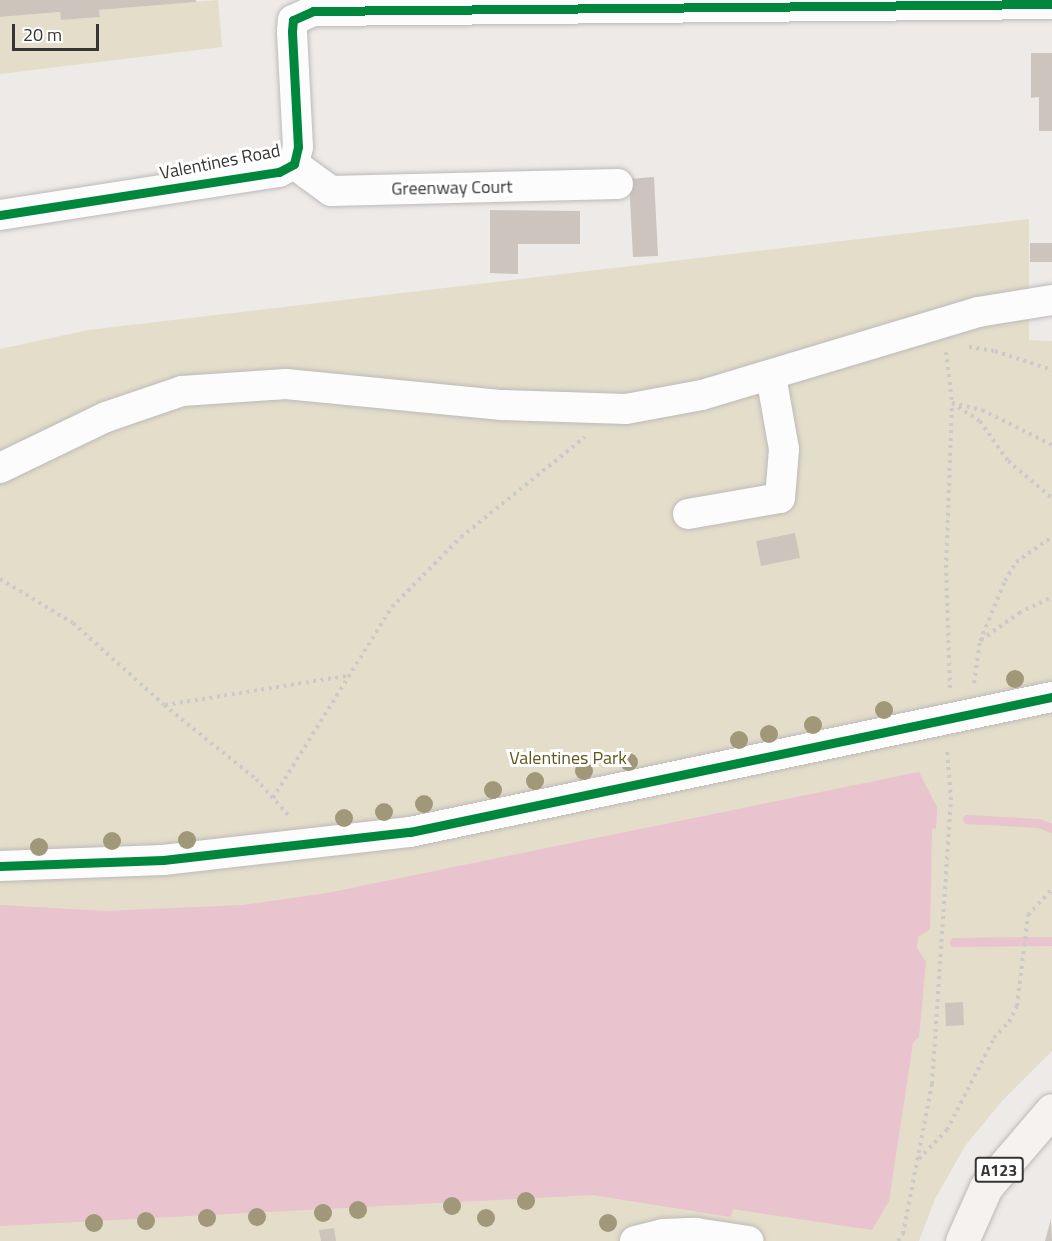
<!DOCTYPE html>
<html>
<head>
<meta charset="utf-8">
<style>
  body { margin:0 }
  #map { position:relative; width:1052px; height:1241px; overflow:hidden; background:#edeae8; font-family:"Titillium Web",sans-serif }
  div>[style] { position:absolute }
  .green>* { inset:0; background:#e4ddc9 }
  .water>* { inset:0; background:#e9c3cd }
  .stream>* { height:9px; margin:-4.5px; padding:0 4.5px; transform-origin:4.5px; border-radius:4.5px; background:#e9c3cd }
  .building>* { inset:0; background:#cdc5bd }
  .path>* { height:4px; margin-top:-2px; transform-origin:0; background:repeating-linear-gradient(90deg,#cbcac9 0 3px,transparent 0 7.5px) }
  .roads { filter:drop-shadow(0 0 2px #bcbab9) drop-shadow(0 0 2px #bcbab9) }
  .minor>* { height:30px; margin:-15px; padding:0 15px; transform-origin:15px; border-radius:15px; background:#fcfcfc }
  .major>* { height:33px; margin:-16.5px; padding:0 16.5px; transform-origin:16.5px; border-radius:16.5px; background:#f6f2f0 }
  .cycleway>* { height:9px; margin:-4.5px; padding:0 4.5px; transform-origin:4.5px; border-radius:4.5px; background:#00873e }
  .trees>* { width:18px; height:18px; margin:-9px; border-radius:50%; background:#a19879 }
  span { translate:-50% -50%; white-space:nowrap; text-align:center; line-height:1.15; -webkit-text-stroke:6px #fff; paint-order:stroke }
  .shield-label span { padding:2px 4px; background:#fff; border:2px solid; border-radius:4px; -webkit-text-stroke-width:0 }
  .shield-label { font-size:16px; color:#373533; font-weight:700 }
  .street-label { font-size:18px; color:#373533 }
  .park-label { font-size:18px; color:#63551e }
  .scale { position:absolute; left:12px; top:24px; width:87px; height:27px; box-sizing:border-box; border:3px solid #373533; border-top:0; padding-left:8px; font-size:18px; line-height:21px; white-space:nowrap; color:#373533; -webkit-text-stroke:4px #fff; paint-order:stroke }
</style>
</head>
<body>
<div id="map">
  <div class="green">
    <div style="clip-path:polygon(218px 0,222px 47px,0 74px,0 17px,60px 12px,61px 20px,100px 17px,99px 10px)"></div>
    <div style="clip-path:polygon(1029px 219px,1029px 340px,1052px 341px,1052px 1051px,1002px 1101px,965px 1146px,935px 1199px,919px 1241px,0 1241px,0 349px,88px 330px)"></div>
  </div>
  <div class="water">
    <div style="clip-path:polygon(919px 772px,937px 807px,936px 828px,932px 829px,930px 929px,918px 937px,917px 948px,926px 962px,919px 1037px,913px 1043px,889px 1201px,872px 1230px,733px 1209px,731px 1217px,592px 1195px,0 1226px,0 905px,105px 911px,243px 905px,327px 893px)"></div>
  </div>
  <div class="stream">
    <div style="left:967px;top:819px;width:71px;rotate:3.2deg"></div>
    <div style="left:1038px;top:823px;width:15px;rotate:20deg"></div>
    <div style="left:954px;top:942px;width:98px;rotate:-0.6deg"></div>
  </div>
  <div class="building">
    <div style="clip-path:polygon(0 0,196px 0,196px 2px,99px 10px,100px 17px,61px 20px,60px 12px,0 17px)"></div>
    <div style="clip-path:polygon(1031px 53px,1052px 53px,1052px 131px,1039px 131px,1039px 97px,1031px 98px)"></div>
    <div style="clip-path:polygon(654px 177px,658px 256px,633px 257px,629px 179px)"></div>
    <div style="clip-path:polygon(490px 210px,580px 211px,580px 244px,518px 244px,518px 274px,490px 273px)"></div>
    <div style="clip-path:polygon(1030px 243px,1052px 243px,1052px 262px,1030px 262px)"></div>
    <div style="clip-path:polygon(795px 533px,800px 558px,761px 566px,756px 541px)"></div>
    <div style="clip-path:polygon(963px 1002px,964px 1025px,946px 1026px,945px 1003px)"></div>
    <div style="clip-path:polygon(1051px 1219px,1052px 1241px,1045px 1241px)"></div>
    <div style="clip-path:polygon(334px 1228px,336px 1241px,321px 1241px,319px 1230px)"></div>
  </div>
  <div class="path">
    <div style="left:969px;top:347px;width:26px;rotate:9deg"></div>
    <div style="left:995px;top:351px;width:60px;rotate:18.4deg"></div>
    <div style="left:946px;top:352px;width:51px;rotate:83.3deg"></div>
    <div style="left:952px;top:403px;width:33px;rotate:33deg"></div>
    <div style="left:980px;top:421px;width:49px;rotate:55deg"></div>
    <div style="left:1008px;top:461px;width:57px;rotate:40.1deg"></div>
    <div style="left:0;top:579px;width:85px;rotate:31.1deg"></div>
    <div style="left:73px;top:623px;width:122px;rotate:42deg"></div>
    <div style="left:164px;top:705px;width:118px;rotate:38.8deg"></div>
    <div style="left:256px;top:779px;width:50px;rotate:48.3deg"></div>
    <div style="left:981px;top:640px;width:47px;rotate:-35.4deg"></div>
    <div style="left:1019px;top:613px;width:37px;rotate:-26deg"></div>
    <div style="left:974px;top:683px;width:42px;rotate:-81.9deg"></div>
    <div style="left:980px;top:641px;width:65px;rotate:-67.4deg"></div>
    <div style="left:1005px;top:581px;width:22px;rotate:-60deg"></div>
    <div style="left:1016px;top:562px;width:44px;rotate:-34.8deg"></div>
    <div style="left:950px;top:688px;width:120px;rotate:-91.9deg"></div>
    <div style="left:946px;top:568px;width:165px;rotate:-87.9deg"></div>
    <div style="left:952px;top:403px;width:31px;rotate:13deg"></div>
    <div style="left:982px;top:410px;width:78px;rotate:26.6deg"></div>
    <div style="left:165px;top:705px;width:184px;rotate:-9.1deg"></div>
    <div style="left:273px;top:798px;width:225px;rotate:-58.1deg"></div>
    <div style="left:392px;top:607px;width:98px;rotate:-45.4deg"></div>
    <div style="left:461px;top:537px;width:159px;rotate:-38.9deg"></div>
    <div style="left:919px;top:1159px;width:40px;rotate:-46deg"></div>
    <div style="left:947px;top:1130px;width:103px;rotate:-62.9deg"></div>
    <div style="left:994px;top:1038px;width:22px;rotate:-47deg"></div>
    <div style="left:1009px;top:1022px;width:18px;rotate:-63deg"></div>
    <div style="left:1017px;top:1006px;width:92px;rotate:-83.1deg"></div>
    <div style="left:1028px;top:915px;width:35px;rotate:-47deg"></div>
    <div style="left:898px;top:1241px;width:9px;rotate:-54deg"></div>
    <div style="left:903px;top:1234px;width:153px;rotate:-79.1deg"></div>
    <div style="left:932px;top:1084px;width:285px;rotate:-86.2deg"></div>
    <div style="left:951px;top:800px;width:51px;rotate:-94.5deg"></div>
  </div>
  <div class="roads">
    <div class="minor">
      <div style="left:294px;top:164px;width:46px;rotate:36.1deg"></div>
      <div style="left:331px;top:191px;width:287px;rotate:-1.4deg"></div>
      <div style="left:0;top:215px;width:282px;rotate:-8.8deg"></div>
      <div style="left:279px;top:172px;width:17px;rotate:-28deg"></div>
      <div style="left:294px;top:164px;width:17px;rotate:-77deg"></div>
      <div style="left:298px;top:147px;width:116px;rotate:-93deg"></div>
      <div style="left:292px;top:31px;width:11px;rotate:-85deg"></div>
      <div style="left:293px;top:20px;width:22px;rotate:-24deg"></div>
      <div style="left:313px;top:11px;width:739px;rotate:-0.54deg"></div>
      <div style="left:0;top:468px;width:118px;rotate:-25.7deg"></div>
      <div style="left:106px;top:417px;width:80px;rotate:-18.9deg"></div>
      <div style="left:182px;top:391px;width:104px;rotate:-3.9deg"></div>
      <div style="left:286px;top:384px;width:217px;rotate:5.6deg"></div>
      <div style="left:502px;top:405px;width:124px;rotate:1.8deg"></div>
      <div style="left:626px;top:409px;width:77px;rotate:-10.4deg"></div>
      <div style="left:702px;top:395px;width:288px;rotate:-16.7deg"></div>
      <div style="left:978px;top:312px;width:75px;rotate:-9.2deg"></div>
      <div style="left:688px;top:514px;width:93px;rotate:-9.9deg"></div>
      <div style="left:780px;top:498px;width:49px;rotate:-85.3deg"></div>
      <div style="left:784px;top:449px;width:74px;rotate:-100.1deg"></div>
      <div style="left:0;top:866px;width:163px;rotate:-2.1deg"></div>
      <div style="left:163px;top:860px;width:249px;rotate:-6.5deg"></div>
      <div style="left:410px;top:832px;width:656px;rotate:-11.88deg"></div>
      <div style="left:635px;top:1241px;width:29px;rotate:-14deg"></div>
      <div style="left:663px;top:1234px;width:33px;rotate:-2deg"></div>
      <div style="left:696px;top:1233px;width:53px;rotate:8.7deg"></div>
    </div>
    <div class="major">
      <div style="left:962px;top:1241px;width:59px;rotate:-66deg"></div>
      <div style="left:986px;top:1187px;width:101px;rotate:-49.4deg"></div>
    </div>
  </div>
  <div class="cycleway">
    <div style="left:0;top:215px;width:282px;rotate:-8.8deg"></div>
    <div style="left:279px;top:172px;width:17px;rotate:-28deg"></div>
    <div style="left:294px;top:164px;width:17px;rotate:-77deg"></div>
    <div style="left:298px;top:147px;width:116px;rotate:-93deg"></div>
    <div style="left:292px;top:31px;width:11px;rotate:-85deg"></div>
    <div style="left:293px;top:20px;width:22px;rotate:-24deg"></div>
    <div style="left:313px;top:11px;width:739px;rotate:-0.54deg"></div>
    <div style="left:0;top:866px;width:163px;rotate:-2.1deg"></div>
    <div style="left:163px;top:860px;width:249px;rotate:-6.5deg"></div>
    <div style="left:410px;top:832px;width:656px;rotate:-11.88deg"></div>
  </div>
  <div class="trees">
    <div style="left:1015px;top:679px"></div>
    <div style="left:884px;top:710px"></div>
    <div style="left:813px;top:725px"></div>
    <div style="left:769px;top:734px"></div>
    <div style="left:739px;top:740px"></div>
    <div style="left:629px;top:762px"></div>
    <div style="left:584px;top:771px"></div>
    <div style="left:535px;top:781px"></div>
    <div style="left:493px;top:790px"></div>
    <div style="left:424px;top:804px"></div>
    <div style="left:384px;top:812px"></div>
    <div style="left:344px;top:818px"></div>
    <div style="left:187px;top:840px"></div>
    <div style="left:112px;top:841px"></div>
    <div style="left:39px;top:847px"></div>
    <div style="left:526px;top:1201px"></div>
    <div style="left:452px;top:1206px"></div>
    <div style="left:358px;top:1210px"></div>
    <div style="left:323px;top:1213px"></div>
    <div style="left:257px;top:1217px"></div>
    <div style="left:207px;top:1218px"></div>
    <div style="left:486px;top:1218px"></div>
    <div style="left:146px;top:1221px"></div>
    <div style="left:94px;top:1223px"></div>
    <div style="left:608px;top:1223px"></div>
  </div>
  <div class="shield-label">
    <span style="left:999px;top:1170px">A123</span>
  </div>
  <div class="street-label">
    <span style="left:220px;top:162px;rotate:-11deg">Valentines Road</span>
    <span style="left:452px;top:188px;rotate:-1deg">Greenway Court</span>
  </div>
  <div class="park-label">
    <span style="left:568px;top:758px">Valentines Park</span>
  </div>
  <div class="scale">20 m</div>
</div>
</body>
</html>
